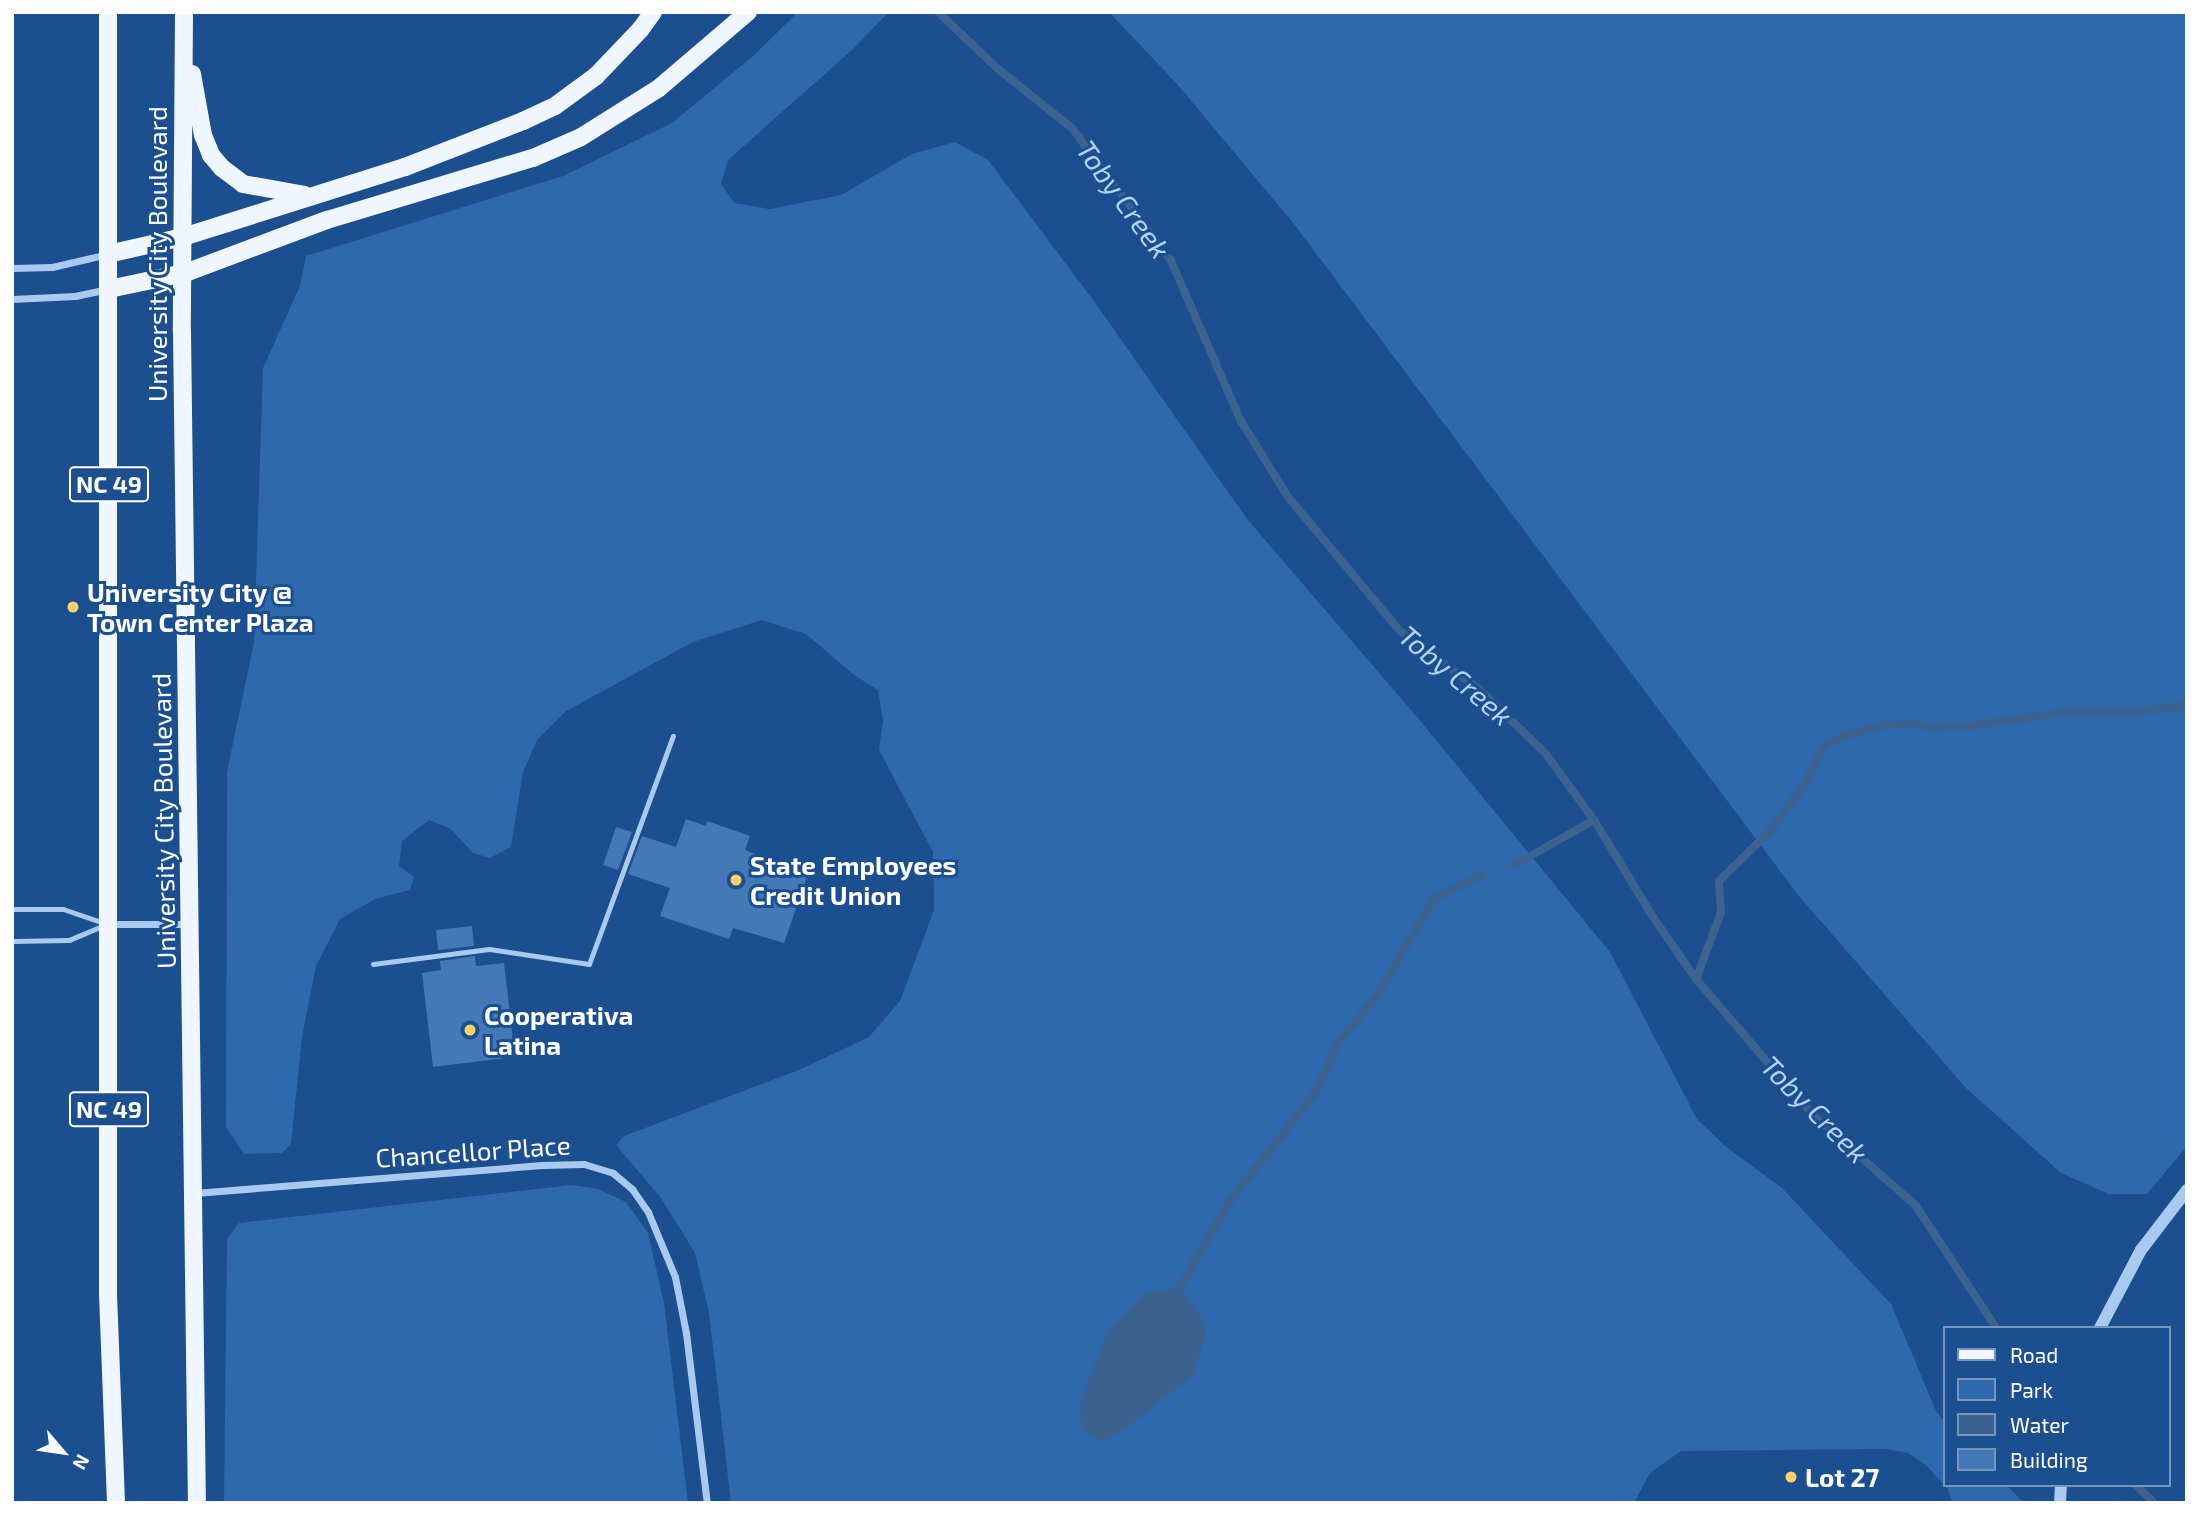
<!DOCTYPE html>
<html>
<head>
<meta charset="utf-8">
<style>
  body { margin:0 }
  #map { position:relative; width:2199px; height:1515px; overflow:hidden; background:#1b4f8f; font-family:"Exo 2",sans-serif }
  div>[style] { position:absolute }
  .green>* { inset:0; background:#2e69ad }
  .water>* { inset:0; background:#3c6290 }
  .stream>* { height:8px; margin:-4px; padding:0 4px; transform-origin:4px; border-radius:4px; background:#3c6290 }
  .building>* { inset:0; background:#4478b7 }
  .service>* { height:5px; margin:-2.5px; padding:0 2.5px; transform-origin:2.5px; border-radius:2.5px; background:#a9c9ee }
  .minor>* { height:7px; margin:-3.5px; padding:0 3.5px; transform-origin:3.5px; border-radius:3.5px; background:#a9c9ee }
  .tertiary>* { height:12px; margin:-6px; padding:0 6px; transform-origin:6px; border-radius:6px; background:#a9c9ee }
  .primary>* { height:18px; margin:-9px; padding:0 9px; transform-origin:9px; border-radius:9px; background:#f0f6ff }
  .dots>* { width:19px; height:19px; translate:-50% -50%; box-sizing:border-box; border:4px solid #1b4f8f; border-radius:50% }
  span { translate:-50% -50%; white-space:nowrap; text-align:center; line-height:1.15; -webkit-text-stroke:6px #1b4f8f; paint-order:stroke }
  .shield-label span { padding:2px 5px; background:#1b4f8f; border:2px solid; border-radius:5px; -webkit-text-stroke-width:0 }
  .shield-label { font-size:24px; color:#fff; font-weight:700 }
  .street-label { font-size:26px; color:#fff }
  .poi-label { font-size:26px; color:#fff; font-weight:700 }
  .left { translate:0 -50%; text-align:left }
  .water-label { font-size:28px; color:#b5d3f5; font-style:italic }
  .frame { position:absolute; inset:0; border:14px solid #fff; pointer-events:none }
  .legend { position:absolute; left:1943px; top:1326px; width:228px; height:161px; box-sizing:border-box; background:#1b4f8f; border:2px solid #7695bc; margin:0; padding:9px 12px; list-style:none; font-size:21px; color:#fff }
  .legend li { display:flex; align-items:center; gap:14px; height:35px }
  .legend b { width:35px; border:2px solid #7695bc }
  .north { position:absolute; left:28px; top:1417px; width:70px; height:70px; -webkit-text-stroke:5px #1b4f8f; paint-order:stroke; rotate:119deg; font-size:19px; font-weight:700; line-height:28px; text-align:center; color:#fff }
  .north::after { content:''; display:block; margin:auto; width:24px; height:32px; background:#fff; clip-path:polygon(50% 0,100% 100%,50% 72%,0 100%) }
</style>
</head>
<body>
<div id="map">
  <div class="green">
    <div style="clip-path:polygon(798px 12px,889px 12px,852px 50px,728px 160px,721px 184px,734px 203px,770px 209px,841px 195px,912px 154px,955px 142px,988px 160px,1096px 304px,1247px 519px,1417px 717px,1610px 952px,1697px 1119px,1725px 1146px,1782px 1188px,1891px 1304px,1936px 1411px,1945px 1422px,1945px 1485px,2006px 1485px,2024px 1503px,1953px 1503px,1947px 1488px,1926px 1465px,1908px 1453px,1884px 1449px,1681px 1451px,1650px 1473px,1634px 1503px,731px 1503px,709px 1313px,695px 1253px,661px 1198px,616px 1145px,624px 1136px,799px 1070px,869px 1037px,900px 1001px,934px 910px,933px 852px,879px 750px,883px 720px,878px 690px,854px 675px,806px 634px,762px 620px,693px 642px,566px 711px,537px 740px,523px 772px,511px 847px,490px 858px,473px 853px,451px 829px,429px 820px,402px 841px,399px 866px,414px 877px,410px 890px,375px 899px,340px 919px,316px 966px,302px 1037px,291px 1144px,282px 1153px,244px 1154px,226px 1127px,227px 772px,254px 642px,263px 368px,300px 286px,306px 256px,563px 176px,672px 123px,752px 57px)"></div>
    <div style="clip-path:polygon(1109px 12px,2187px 12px,2187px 1146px,2147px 1194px,2109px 1194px,2061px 1173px,1966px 1088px,1798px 895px,1294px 224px,1177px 84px)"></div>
    <div style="clip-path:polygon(572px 1185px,598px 1189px,626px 1202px,648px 1233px,664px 1303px,688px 1503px,224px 1503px,227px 1239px,239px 1223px)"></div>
  </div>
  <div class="water">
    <div style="clip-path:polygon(1179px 1287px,1200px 1315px,1207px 1331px,1193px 1375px,1125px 1429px,1102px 1442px,1081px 1428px,1080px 1401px,1108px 1331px,1144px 1294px)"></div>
  </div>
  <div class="stream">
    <div style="left:938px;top:12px;width:83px;rotate:43.5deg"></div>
    <div style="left:998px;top:69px;width:95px;rotate:38.6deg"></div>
    <div style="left:1072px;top:128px;width:166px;rotate:53.3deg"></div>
    <div style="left:1171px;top:261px;width:175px;rotate:66.4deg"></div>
    <div style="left:1241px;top:421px;width:89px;rotate:58.3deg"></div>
    <div style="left:1288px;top:497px;width:175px;rotate:50.1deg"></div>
    <div style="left:1400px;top:631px;width:99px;rotate:36.4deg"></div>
    <div style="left:1480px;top:690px;width:92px;rotate:44.1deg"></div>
    <div style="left:1546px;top:754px;width:82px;rotate:54deg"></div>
    <div style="left:1594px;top:820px;width:114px;rotate:58.7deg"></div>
    <div style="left:1653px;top:917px;width:75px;rotate:55.3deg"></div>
    <div style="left:1696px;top:979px;width:178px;rotate:49.3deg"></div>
    <div style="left:1812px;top:1114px;width:139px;rotate:41.5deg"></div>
    <div style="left:1916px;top:1206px;width:146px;rotate:56.7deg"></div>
    <div style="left:1516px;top:864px;width:90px;rotate:-29.4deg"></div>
    <div style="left:1696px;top:979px;width:72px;rotate:-69.5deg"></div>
    <div style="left:1721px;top:912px;width:31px;rotate:-94deg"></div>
    <div style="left:1719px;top:881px;width:73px;rotate:-44.4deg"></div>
    <div style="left:1771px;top:830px;width:52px;rotate:-53.6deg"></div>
    <div style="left:1802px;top:788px;width:47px;rotate:-61.8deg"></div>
    <div style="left:1824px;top:747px;width:22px;rotate:-30deg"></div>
    <div style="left:1843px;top:736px;width:38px;rotate:-15deg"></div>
    <div style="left:1880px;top:726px;width:32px;rotate:-5deg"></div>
    <div style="left:1912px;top:723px;width:16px;rotate:14deg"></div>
    <div style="left:1928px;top:727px;width:42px;rotate:-1.4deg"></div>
    <div style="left:1970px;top:726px;width:97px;rotate:-8.3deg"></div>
    <div style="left:2066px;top:712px;width:57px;rotate:1deg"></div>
    <div style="left:2123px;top:713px;width:55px;rotate:-6.2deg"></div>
    <div style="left:2178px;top:707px;width:10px;rotate:-24deg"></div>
    <div style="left:1175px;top:1295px;width:109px;rotate:-59.7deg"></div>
    <div style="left:1230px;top:1201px;width:137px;rotate:-51.8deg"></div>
    <div style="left:1315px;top:1093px;width:55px;rotate:-65.3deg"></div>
    <div style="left:1338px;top:1043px;width:65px;rotate:-50.6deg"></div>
    <div style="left:1379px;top:993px;width:108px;rotate:-60.1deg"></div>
    <div style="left:1433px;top:899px;width:55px;rotate:-26.1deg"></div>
    <div style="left:2136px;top:1485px;width:25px;rotate:45deg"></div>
  </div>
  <div class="building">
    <div style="clip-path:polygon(686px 819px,706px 826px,707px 821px,750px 836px,745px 850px,808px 874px,784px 943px,733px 928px,729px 939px,660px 916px,670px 888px,628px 874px,642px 836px,676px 847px)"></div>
    <div style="clip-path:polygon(616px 827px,632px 832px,618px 870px,603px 865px)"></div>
    <div style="clip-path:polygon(472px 926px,474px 946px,438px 950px,436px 930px)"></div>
    <div style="clip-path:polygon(475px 956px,476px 966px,504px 963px,515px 1057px,433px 1067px,422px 973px,441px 970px,440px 961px)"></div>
  </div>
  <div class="service">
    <div style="left:12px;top:909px;width:51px"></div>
    <div style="left:63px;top:909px;width:46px;rotate:18.8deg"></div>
    <div style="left:107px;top:924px;width:41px;rotate:157.2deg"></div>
    <div style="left:69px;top:940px;width:57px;rotate:179deg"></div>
    <div style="left:373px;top:964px;width:117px;rotate:-7.4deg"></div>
    <div style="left:489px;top:949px;width:101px;rotate:8.5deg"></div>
    <div style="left:589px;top:964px;width:243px;rotate:-69.8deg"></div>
  </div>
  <div class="minor">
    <div style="left:12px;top:268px;width:40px;rotate:-1.4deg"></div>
    <div style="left:52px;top:267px;width:57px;rotate:-13.1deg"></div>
    <div style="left:12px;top:299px;width:63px;rotate:-2.7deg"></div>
    <div style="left:75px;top:296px;width:35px;rotate:-12deg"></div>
    <div style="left:108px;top:924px;width:79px"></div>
    <div style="left:195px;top:1193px;width:348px;rotate:-4.6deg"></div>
    <div style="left:542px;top:1165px;width:42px;rotate:-1.4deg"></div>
    <div style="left:584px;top:1164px;width:30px;rotate:17deg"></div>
    <div style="left:613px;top:1173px;width:25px;rotate:40deg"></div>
    <div style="left:632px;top:1189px;width:28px;rotate:55deg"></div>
    <div style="left:648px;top:1212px;width:70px;rotate:67.4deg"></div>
    <div style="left:675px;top:1277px;width:57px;rotate:78.9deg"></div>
    <div style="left:686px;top:1333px;width:171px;rotate:83deg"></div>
  </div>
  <div class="tertiary">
    <div style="left:2100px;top:1328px;width:88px;rotate:-62.3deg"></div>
    <div style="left:2141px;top:1250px;width:76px;rotate:-52.5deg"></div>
    <div style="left:2060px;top:1503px;width:18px;rotate:-87deg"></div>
  </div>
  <div class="primary">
    <div style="left:108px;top:12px;width:1282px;rotate:90deg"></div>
    <div style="left:108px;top:1294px;width:209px;rotate:87.8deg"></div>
    <div style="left:184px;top:12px;width:320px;rotate:90.4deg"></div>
    <div style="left:182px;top:332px;width:1171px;rotate:89.27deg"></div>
    <div style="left:192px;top:74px;width:62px;rotate:79.8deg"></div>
    <div style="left:203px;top:135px;width:22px;rotate:68deg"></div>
    <div style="left:211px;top:155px;width:17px;rotate:50deg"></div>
    <div style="left:222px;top:168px;width:26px;rotate:37deg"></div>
    <div style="left:243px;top:184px;width:62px;rotate:10.2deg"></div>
    <div style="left:108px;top:254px;width:77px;rotate:-12.8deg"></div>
    <div style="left:183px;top:237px;width:233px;rotate:-17.5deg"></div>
    <div style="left:405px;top:167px;width:127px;rotate:-21.3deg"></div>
    <div style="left:523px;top:121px;width:35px;rotate:-25deg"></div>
    <div style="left:555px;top:106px;width:51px;rotate:-36.2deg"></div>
    <div style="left:596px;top:76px;width:64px;rotate:-46.3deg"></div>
    <div style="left:640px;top:30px;width:22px;rotate:-54deg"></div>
    <div style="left:109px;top:289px;width:78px;rotate:-11.9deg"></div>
    <div style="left:185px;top:273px;width:152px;rotate:-20.5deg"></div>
    <div style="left:327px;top:220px;width:215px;rotate:-16.8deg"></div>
    <div style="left:533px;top:158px;width:52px;rotate:-23.6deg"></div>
    <div style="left:581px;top:137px;width:92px;rotate:-32.1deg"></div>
    <div style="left:659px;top:88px;width:117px;rotate:-40.5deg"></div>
  </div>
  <div class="dots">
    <div style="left:73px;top:607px;background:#ffd166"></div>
    <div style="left:736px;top:880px;background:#ffd166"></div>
    <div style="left:470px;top:1030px;background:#ffd166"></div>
    <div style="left:1791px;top:1477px;background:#ffd166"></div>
  </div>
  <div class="shield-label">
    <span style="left:109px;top:484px">NC 49</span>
    <span style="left:109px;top:1109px">NC 49</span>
  </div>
  <div class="street-label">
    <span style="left:157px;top:254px;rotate:-90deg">University City Boulevard</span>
    <span style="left:163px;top:821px;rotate:-91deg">University City Boulevard</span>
    <span style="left:473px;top:1151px;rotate:-4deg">Chancellor Place</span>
  </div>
  <div class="poi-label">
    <span class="left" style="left:87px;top:607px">University City @<br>Town Center Plaza</span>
    <span class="left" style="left:750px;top:880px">State Employees<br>Credit Union</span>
    <span class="left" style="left:484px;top:1030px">Cooperativa<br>Latina</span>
    <span class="left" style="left:1805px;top:1477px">Lot 27</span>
  </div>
  <div class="water-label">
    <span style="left:1124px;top:199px;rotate:54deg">Toby Creek</span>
    <span style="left:1456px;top:675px;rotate:40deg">Toby Creek</span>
    <span style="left:1815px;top:1109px;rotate:45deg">Toby Creek</span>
  </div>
  <div class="frame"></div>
  <ul class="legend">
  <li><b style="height:9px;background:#f0f6ff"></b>Road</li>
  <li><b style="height:19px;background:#2e69ad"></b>Park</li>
  <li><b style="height:19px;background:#3c6290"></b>Water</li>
  <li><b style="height:19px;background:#4478b7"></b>Building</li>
  </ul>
  <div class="north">N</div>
</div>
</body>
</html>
